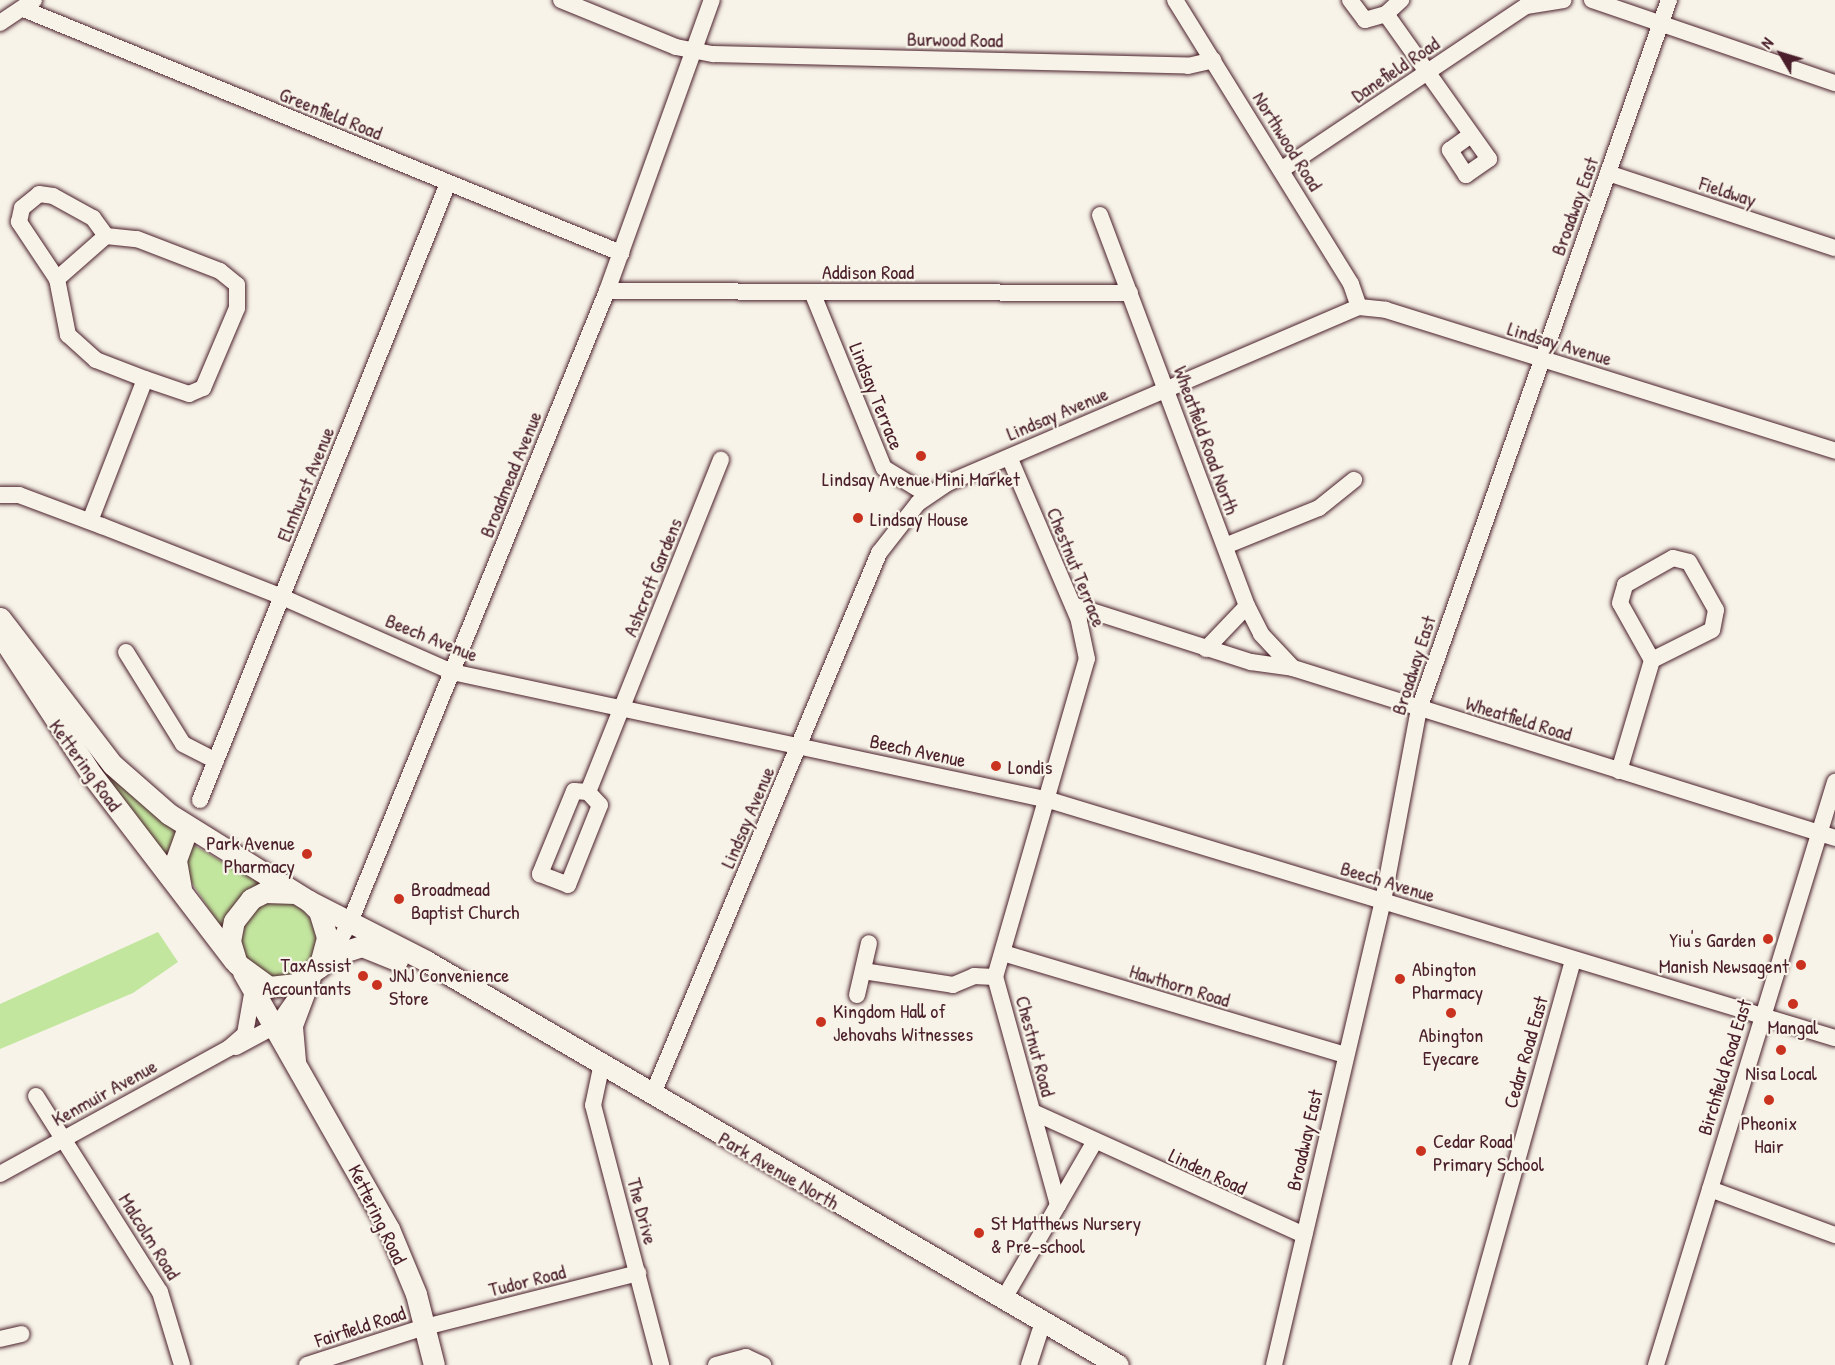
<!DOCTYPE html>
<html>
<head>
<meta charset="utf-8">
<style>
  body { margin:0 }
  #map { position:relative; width:1835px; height:1365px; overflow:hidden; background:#f7f3e8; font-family:"Patrick Hand",sans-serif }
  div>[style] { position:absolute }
  .green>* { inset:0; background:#c3e69f }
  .round { border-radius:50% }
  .roads { filter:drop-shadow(0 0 2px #4a1f2b) drop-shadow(0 0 2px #4a1f2b) }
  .minor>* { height:16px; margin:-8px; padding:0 8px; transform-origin:8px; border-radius:8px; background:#f7f3e8 }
  .major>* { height:21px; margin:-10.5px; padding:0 10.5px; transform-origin:10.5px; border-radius:10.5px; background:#f7f3e8 }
  .dots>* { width:16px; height:16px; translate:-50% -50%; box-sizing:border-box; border:3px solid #f7f3e8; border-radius:50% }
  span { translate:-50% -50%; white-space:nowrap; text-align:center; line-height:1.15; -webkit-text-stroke:4.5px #f7f3e8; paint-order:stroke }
  .street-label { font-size:20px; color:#4a1f2b }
  .poi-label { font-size:20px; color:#4a1f2b }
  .left { translate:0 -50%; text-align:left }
  .right { translate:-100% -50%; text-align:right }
  .north { position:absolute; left:1751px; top:24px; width:60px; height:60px; -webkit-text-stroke:4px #f7f3e8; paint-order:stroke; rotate:308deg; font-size:16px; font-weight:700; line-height:24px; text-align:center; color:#4a1f2b }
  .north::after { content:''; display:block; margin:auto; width:21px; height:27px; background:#4a1f2b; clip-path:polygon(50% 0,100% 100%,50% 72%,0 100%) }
</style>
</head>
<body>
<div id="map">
  <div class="green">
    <div style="clip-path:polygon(101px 764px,177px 833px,169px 860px,95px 768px)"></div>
    <div style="clip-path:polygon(188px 842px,263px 885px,235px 903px,223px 930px,183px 869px)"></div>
    <div class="round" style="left:240px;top:901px;width:76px;height:76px"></div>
    <div style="clip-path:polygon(158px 932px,178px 962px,133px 993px,0 1049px,0 1004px)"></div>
  </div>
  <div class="roads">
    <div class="minor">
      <div style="left:561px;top:0;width:124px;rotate:22.2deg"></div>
      <div style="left:676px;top:47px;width:38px;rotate:11deg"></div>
      <div style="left:713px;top:54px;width:475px;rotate:1.4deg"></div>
      <div style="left:1188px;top:66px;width:26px;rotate:-13deg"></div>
      <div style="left:1175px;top:0;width:334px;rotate:58.2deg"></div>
      <div style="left:1351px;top:284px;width:24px;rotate:71deg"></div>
      <div style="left:1350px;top:0;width:25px;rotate:53deg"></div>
      <div style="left:1365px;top:20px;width:22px;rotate:-16deg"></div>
      <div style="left:1386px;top:14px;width:21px;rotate:-43deg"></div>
      <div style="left:1592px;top:0;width:257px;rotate:18.9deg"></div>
      <div style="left:26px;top:10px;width:643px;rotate:22.22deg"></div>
      <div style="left:1386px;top:14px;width:178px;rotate:54.6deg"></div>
      <div style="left:1489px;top:159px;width:28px;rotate:145deg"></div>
      <div style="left:1466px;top:175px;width:30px;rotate:-123deg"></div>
      <div style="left:1450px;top:150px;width:26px;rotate:-36deg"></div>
      <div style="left:0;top:23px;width:41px;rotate:-34.1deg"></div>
      <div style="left:1281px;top:170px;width:295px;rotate:-33.8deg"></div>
      <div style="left:1526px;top:6px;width:38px;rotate:-9deg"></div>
      <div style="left:1608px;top:173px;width:239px;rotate:18.3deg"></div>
      <div style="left:1100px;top:215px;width:418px;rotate:69.4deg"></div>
      <div style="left:1247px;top:606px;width:31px;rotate:63deg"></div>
      <div style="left:1261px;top:634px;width:47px;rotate:46.7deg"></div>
      <div style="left:57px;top:279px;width:65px;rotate:-41.3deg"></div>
      <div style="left:607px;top:291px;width:523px;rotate:0.22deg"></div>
      <div style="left:812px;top:292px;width:190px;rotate:67.8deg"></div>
      <div style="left:884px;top:468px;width:52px;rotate:31.5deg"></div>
      <div style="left:0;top:495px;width:19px"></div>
      <div style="left:19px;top:495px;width:89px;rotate:20.5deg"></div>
      <div style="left:102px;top:526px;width:193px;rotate:21.5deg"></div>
      <div style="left:282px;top:597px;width:186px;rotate:23.8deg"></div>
      <div style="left:452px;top:672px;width:611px;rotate:12.1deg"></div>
      <div style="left:1049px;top:800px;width:821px;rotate:16.85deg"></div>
      <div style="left:90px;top:521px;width:152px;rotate:-68.8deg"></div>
      <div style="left:145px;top:379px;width:53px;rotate:-158.8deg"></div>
      <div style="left:96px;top:360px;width:38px;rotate:-138deg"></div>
      <div style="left:68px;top:335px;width:57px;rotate:-101.1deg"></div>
      <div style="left:57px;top:279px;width:69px;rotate:-123.7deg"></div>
      <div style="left:19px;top:222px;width:14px;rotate:-78deg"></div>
      <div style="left:22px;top:208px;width:22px;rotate:-39deg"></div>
      <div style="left:39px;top:194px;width:14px;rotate:8deg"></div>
      <div style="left:53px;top:196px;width:46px;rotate:28.8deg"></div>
      <div style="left:93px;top:218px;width:22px;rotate:54deg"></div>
      <div style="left:106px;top:236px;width:31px;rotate:6deg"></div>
      <div style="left:137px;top:239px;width:89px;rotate:21.1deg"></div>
      <div style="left:220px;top:271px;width:22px;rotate:39deg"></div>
      <div style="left:237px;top:285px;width:23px;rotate:90deg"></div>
      <div style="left:237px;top:308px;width:87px;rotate:113deg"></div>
      <div style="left:203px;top:388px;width:15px;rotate:157deg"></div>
      <div style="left:189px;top:394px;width:46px;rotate:-161.2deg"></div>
      <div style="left:1225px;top:546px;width:101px;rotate:-22deg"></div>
      <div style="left:1319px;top:508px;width:45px;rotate:-38.7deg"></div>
      <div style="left:1073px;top:605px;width:187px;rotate:17.8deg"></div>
      <div style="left:1251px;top:662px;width:42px;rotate:8.1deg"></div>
      <div style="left:1293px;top:668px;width:568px;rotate:17.41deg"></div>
      <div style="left:1206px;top:649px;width:59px;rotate:-46.4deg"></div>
      <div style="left:126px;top:652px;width:108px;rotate:58.2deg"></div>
      <div style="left:183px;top:744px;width:37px;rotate:27deg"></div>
      <div style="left:1619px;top:771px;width:116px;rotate:-73.4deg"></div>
      <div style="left:1652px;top:660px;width:65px;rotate:-119.3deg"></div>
      <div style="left:1620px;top:603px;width:19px;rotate:-74deg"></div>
      <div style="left:1625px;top:585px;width:55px;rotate:-29.4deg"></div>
      <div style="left:1673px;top:558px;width:16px;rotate:14deg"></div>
      <div style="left:1689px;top:562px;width:55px;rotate:60.6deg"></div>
      <div style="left:1716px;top:610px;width:20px;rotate:101deg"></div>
      <div style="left:1712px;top:630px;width:67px;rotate:153.4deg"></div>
      <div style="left:588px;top:792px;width:14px;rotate:-176deg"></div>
      <div style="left:574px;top:791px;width:90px;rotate:112.3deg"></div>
      <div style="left:540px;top:874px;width:30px;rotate:21deg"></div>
      <div style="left:568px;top:885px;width:86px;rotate:-68.2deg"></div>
      <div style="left:600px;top:805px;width:18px;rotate:-133deg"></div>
      <div style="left:588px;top:792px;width:358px;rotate:-68.2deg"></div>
      <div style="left:200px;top:800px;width:665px;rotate:-68.1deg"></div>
      <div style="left:1003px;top:953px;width:358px;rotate:16.6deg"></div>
      <div style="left:331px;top:956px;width:39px;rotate:-61deg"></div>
      <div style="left:350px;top:922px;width:681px;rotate:-67.84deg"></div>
      <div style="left:607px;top:291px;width:309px;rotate:-70.2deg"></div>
      <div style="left:863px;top:971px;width:91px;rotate:8.8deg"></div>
      <div style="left:953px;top:985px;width:23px;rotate:-23deg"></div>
      <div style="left:974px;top:976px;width:21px;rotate:3deg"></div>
      <div style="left:857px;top:995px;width:53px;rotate:-77deg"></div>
      <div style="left:236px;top:1047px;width:47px;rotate:-28.2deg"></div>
      <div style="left:277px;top:1025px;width:35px;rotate:-55deg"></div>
      <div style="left:601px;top:1068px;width:38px;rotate:102deg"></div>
      <div style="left:593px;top:1105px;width:269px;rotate:75.3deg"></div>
      <div style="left:36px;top:1096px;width:232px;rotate:57.7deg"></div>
      <div style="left:160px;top:1292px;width:76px;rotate:73.2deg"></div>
      <div style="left:652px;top:1096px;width:589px;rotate:-67.31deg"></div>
      <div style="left:879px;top:553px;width:63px;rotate:-52deg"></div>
      <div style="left:918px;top:503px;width:36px;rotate:-34deg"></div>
      <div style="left:948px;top:483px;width:447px;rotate:-23.2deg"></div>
      <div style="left:1359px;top:307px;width:27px;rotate:6deg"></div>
      <div style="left:1386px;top:310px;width:471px;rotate:17.4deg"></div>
      <div style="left:1033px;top:1112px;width:298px;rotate:24.4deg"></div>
      <div style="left:0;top:1174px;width:261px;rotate:-28.8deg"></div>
      <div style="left:229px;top:1048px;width:21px;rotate:-41deg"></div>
      <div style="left:245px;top:1034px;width:40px;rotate:-80deg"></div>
      <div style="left:1710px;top:1189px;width:133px;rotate:20.2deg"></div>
      <div style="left:1058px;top:1205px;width:74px;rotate:-60deg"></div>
      <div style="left:1006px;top:1295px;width:104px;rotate:-60deg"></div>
      <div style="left:1058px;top:1205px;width:237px;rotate:-105.4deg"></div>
      <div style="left:995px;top:977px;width:331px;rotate:-73.9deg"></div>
      <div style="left:1087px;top:659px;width:40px;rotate:-102deg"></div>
      <div style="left:1079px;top:620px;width:177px;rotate:-113.2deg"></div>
      <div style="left:0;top:1339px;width:22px;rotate:-13deg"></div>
      <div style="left:307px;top:1365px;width:124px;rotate:-17.9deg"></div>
      <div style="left:425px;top:1327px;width:220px;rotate:-14.2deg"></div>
      <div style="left:716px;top:1365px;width:31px;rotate:-15deg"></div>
      <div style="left:746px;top:1357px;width:19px;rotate:25deg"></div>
      <div style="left:1029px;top:1365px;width:45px;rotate:-72deg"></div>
      <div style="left:1274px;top:1365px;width:477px;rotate:-76.8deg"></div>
      <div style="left:1383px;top:901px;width:195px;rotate:-79.4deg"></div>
      <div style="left:1419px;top:709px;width:752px;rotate:-70.58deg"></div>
      <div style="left:1460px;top:1365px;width:421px;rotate:-74.4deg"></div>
      <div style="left:1656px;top:1365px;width:610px;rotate:-72.93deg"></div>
    </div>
    <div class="major">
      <div style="left:0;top:618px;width:185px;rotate:52.5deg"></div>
      <div style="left:113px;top:765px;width:74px;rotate:41.2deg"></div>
      <div style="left:169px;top:814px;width:165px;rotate:31.9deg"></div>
      <div style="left:309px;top:901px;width:14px;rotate:45deg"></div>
      <div style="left:319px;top:911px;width:28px;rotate:73deg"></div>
      <div style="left:327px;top:938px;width:30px;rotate:105deg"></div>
      <div style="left:319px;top:967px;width:29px;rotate:144deg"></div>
      <div style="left:296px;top:984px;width:27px;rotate:174deg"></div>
      <div style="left:269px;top:987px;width:39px;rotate:-144deg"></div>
      <div style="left:237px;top:964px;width:24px;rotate:-107deg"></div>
      <div style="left:230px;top:941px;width:20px;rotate:-79deg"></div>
      <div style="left:234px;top:921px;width:28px;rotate:-52deg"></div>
      <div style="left:251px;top:899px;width:16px;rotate:-27deg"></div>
      <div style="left:265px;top:892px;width:30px;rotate:2deg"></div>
      <div style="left:0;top:634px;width:168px;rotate:56.9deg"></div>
      <div style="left:92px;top:775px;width:234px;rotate:52.6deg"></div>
      <div style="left:181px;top:889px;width:29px;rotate:-100deg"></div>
      <div style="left:176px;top:860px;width:35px;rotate:-70deg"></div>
      <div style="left:309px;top:901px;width:131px;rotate:27.1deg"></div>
      <div style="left:426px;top:961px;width:801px;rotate:30.28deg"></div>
      <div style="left:319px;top:967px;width:16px;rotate:-43deg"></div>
      <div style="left:331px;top:956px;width:33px;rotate:-18deg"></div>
      <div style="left:362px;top:946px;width:38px;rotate:22deg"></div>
      <div style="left:243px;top:972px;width:296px;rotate:60.4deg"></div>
      <div style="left:389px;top:1229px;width:70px;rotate:67.4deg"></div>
      <div style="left:416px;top:1294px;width:73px;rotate:75.8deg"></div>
      <div style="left:295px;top:1061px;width:36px;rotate:-95deg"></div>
      <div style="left:292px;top:1025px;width:51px;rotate:-69.4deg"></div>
    </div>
  </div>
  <div class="dots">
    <div style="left:921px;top:456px;background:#c8321e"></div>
    <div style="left:858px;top:518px;background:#c8321e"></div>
    <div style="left:996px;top:766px;background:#c8321e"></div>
    <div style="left:307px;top:854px;background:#c8321e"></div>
    <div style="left:399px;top:899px;background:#c8321e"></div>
    <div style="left:1768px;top:939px;background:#c8321e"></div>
    <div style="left:1801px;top:965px;background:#c8321e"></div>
    <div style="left:363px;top:976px;background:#c8321e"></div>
    <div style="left:1400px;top:979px;background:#c8321e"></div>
    <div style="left:377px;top:985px;background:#c8321e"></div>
    <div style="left:1793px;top:1004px;background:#c8321e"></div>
    <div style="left:1451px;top:1013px;background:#c8321e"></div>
    <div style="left:821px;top:1022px;background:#c8321e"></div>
    <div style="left:1781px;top:1050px;background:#c8321e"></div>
    <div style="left:1769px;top:1100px;background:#c8321e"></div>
    <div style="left:1421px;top:1151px;background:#c8321e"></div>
    <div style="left:979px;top:1233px;background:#c8321e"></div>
  </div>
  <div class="street-label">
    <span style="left:955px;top:39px;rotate:1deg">Burwood Road</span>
    <span style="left:1395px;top:69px;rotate:-34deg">Danefield Road</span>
    <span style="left:331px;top:113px;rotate:22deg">Greenfield Road</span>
    <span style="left:1288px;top:141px;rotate:58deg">Northwood Road</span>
    <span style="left:1728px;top:191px;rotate:18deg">Fieldway</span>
    <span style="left:1574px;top:206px;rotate:-70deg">Broadway East</span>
    <span style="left:868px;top:271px">Addison Road</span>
    <span style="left:1560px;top:343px;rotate:17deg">Lindsay Avenue</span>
    <span style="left:877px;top:396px;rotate:68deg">Lindsay Terrace</span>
    <span style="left:1057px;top:413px;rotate:-23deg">Lindsay Avenue</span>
    <span style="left:1207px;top:440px;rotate:70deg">Wheatfield Road North</span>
    <span style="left:510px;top:474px;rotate:-68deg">Broadmead Avenue</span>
    <span style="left:305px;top:484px;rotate:-68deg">Elmhurst Avenue</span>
    <span style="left:1077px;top:567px;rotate:68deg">Chestnut Terrace</span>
    <span style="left:652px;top:577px;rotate:-68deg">Ashcroft Gardens</span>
    <span style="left:432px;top:637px;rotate:22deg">Beech Avenue</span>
    <span style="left:1413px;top:665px;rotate:-72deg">Broadway East</span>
    <span style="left:1519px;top:718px;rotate:17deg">Wheatfield Road</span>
    <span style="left:918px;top:750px;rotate:12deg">Beech Avenue</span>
    <span style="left:86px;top:765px;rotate:54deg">Kettering Road</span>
    <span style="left:747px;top:817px;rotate:-67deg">Lindsay Avenue</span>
    <span style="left:1388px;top:881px;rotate:17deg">Beech Avenue</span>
    <span style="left:1180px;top:985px;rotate:17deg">Hawthorn Road</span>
    <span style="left:1036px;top:1046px;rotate:75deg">Chestnut Road</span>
    <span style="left:1525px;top:1052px;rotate:-74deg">Cedar Road East</span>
    <span style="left:1724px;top:1067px;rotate:-73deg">Birchfield Road East</span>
    <span style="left:104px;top:1092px;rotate:-29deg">Kenmuir Avenue</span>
    <span style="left:1304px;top:1140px;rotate:-77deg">Broadway East</span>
    <span style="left:779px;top:1170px;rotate:30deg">Park Avenue North</span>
    <span style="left:1208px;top:1171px;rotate:25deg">Linden Road</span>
    <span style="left:643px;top:1211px;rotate:75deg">The Drive</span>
    <span style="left:378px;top:1214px;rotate:64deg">Kettering Road</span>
    <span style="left:150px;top:1236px;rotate:58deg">Malcolm Road</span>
    <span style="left:527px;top:1280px;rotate:-14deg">Tudor Road</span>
    <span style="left:360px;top:1326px;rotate:-18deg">Fairfield Road</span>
  </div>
  <div class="poi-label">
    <span style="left:921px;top:478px">Lindsay Avenue Mini Market</span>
    <span class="left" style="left:870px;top:518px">Lindsay House</span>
    <span class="left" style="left:1008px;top:766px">Londis</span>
    <span class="right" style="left:295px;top:854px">Park Avenue<br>Pharmacy</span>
    <span class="left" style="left:411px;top:900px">Broadmead<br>Baptist Church</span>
    <span class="right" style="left:1756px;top:939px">Yiu's Garden</span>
    <span class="right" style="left:351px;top:976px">TaxAssist<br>Accountants</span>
    <span class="right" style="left:1789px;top:965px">Manish Newsagent</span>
    <span class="left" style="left:1412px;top:980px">Abington<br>Pharmacy</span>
    <span class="left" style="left:389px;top:986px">JNJ Convenience<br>Store</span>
    <span class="left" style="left:833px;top:1022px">Kingdom Hall of<br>Jehovahs Witnesses</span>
    <span style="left:1793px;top:1026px">Mangal</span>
    <span style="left:1451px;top:1046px">Abington<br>Eyecare</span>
    <span style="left:1781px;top:1072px">Nisa Local</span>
    <span style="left:1769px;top:1134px">Pheonix<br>Hair</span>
    <span class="left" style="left:1433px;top:1152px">Cedar Road<br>Primary School</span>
    <span class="left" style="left:991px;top:1234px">St Matthews Nursery<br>&amp; Pre-school</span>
  </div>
  <div class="north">N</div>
</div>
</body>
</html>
